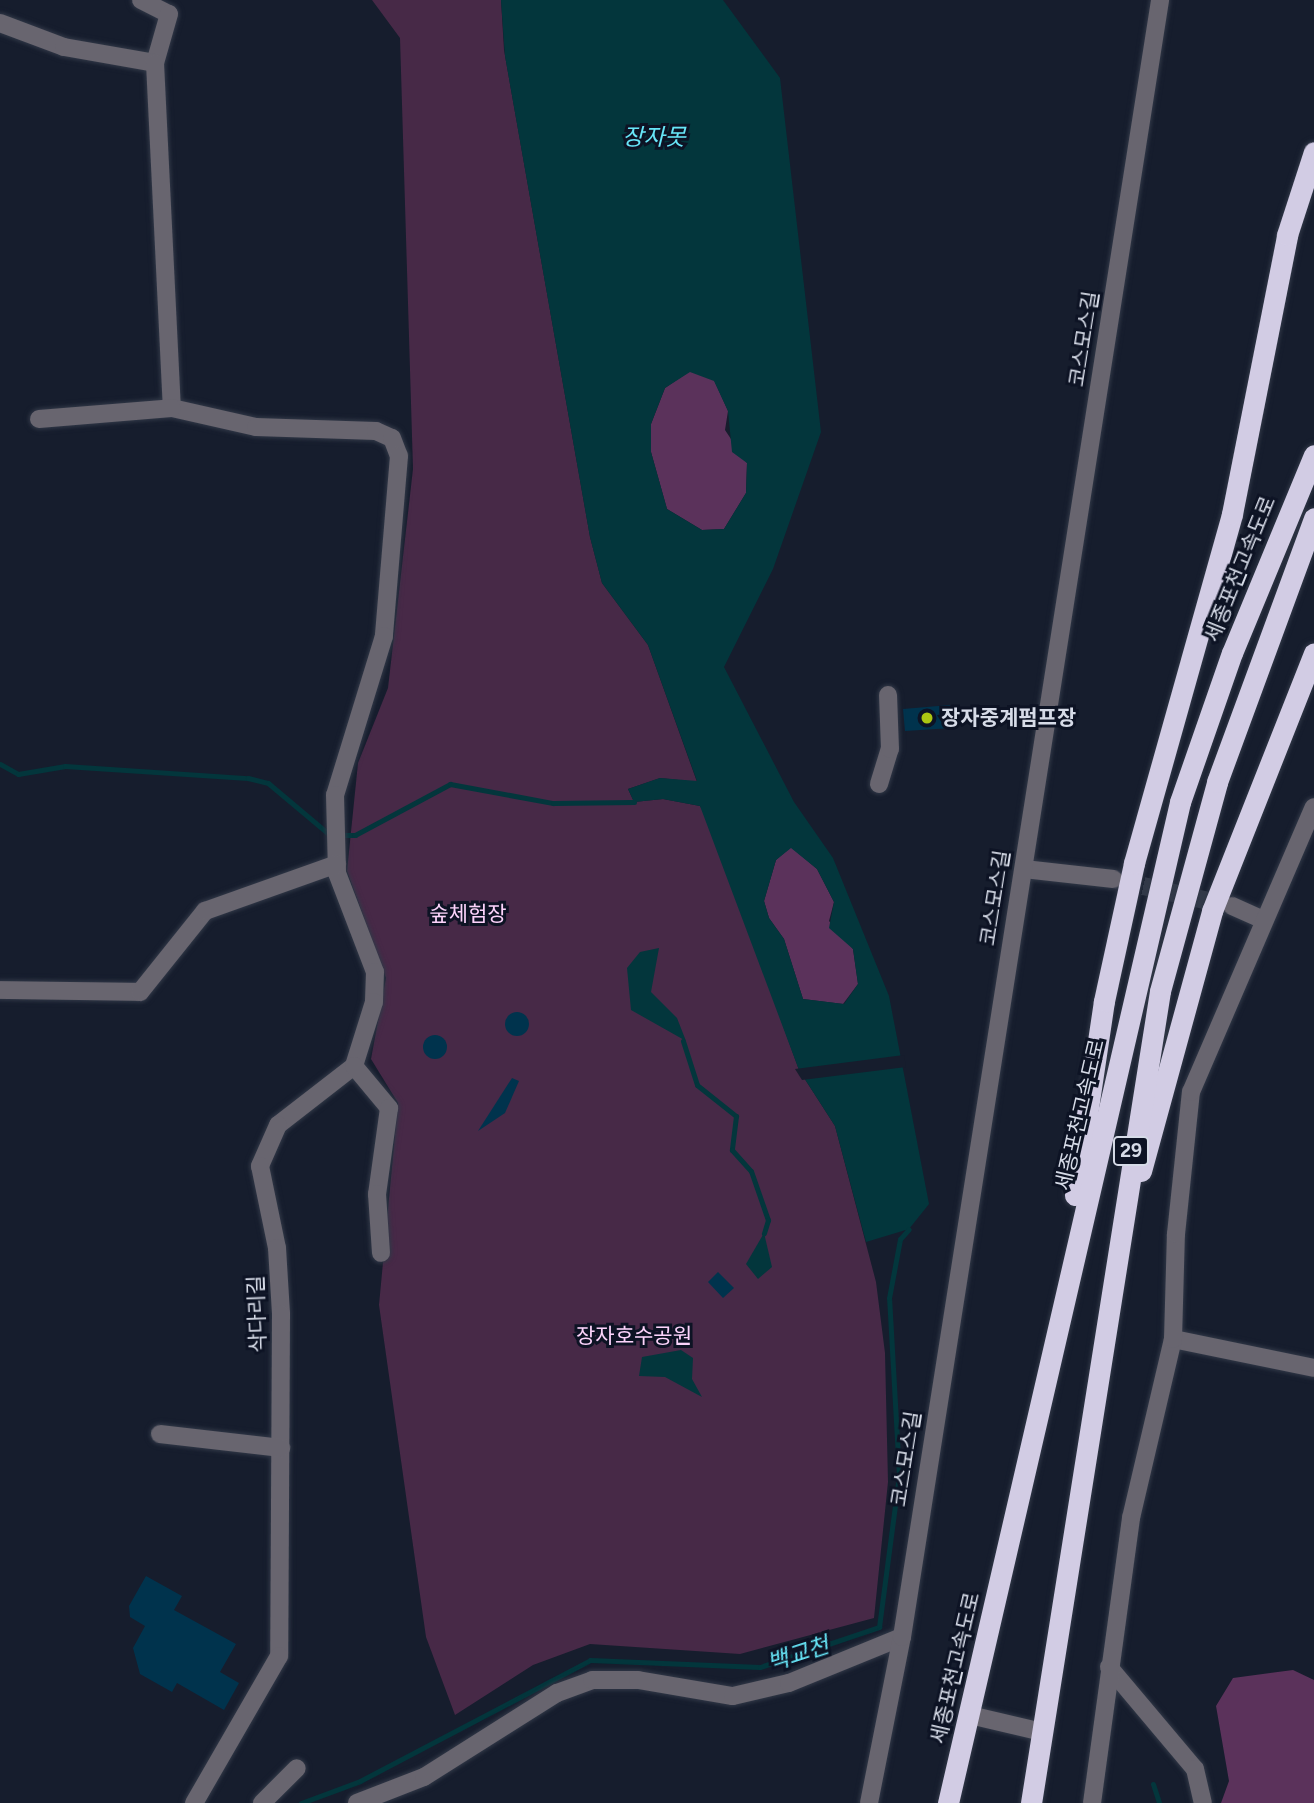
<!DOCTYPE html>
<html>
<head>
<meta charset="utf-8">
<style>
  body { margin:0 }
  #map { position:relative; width:1314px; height:1803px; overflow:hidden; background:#161d2d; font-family:Figtree,"Noto Sans KR",sans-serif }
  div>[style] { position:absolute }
  .green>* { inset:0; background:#472947 }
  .forest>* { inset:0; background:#5b325b }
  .water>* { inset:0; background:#03363c }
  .pier>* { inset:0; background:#161d2d }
  .stream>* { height:5px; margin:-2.5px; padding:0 2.5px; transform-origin:2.5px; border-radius:2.5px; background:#03363c }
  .building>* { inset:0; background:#00334d }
  .round { border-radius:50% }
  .minor-tunnel>* { height:18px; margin-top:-9px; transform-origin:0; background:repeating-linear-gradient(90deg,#333a49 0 18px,transparent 0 27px) }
  .roads { filter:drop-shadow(0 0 2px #313847) drop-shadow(0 0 2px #313847) }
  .minor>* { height:18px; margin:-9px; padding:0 9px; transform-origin:9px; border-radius:9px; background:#68656f }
  .highway>* { height:21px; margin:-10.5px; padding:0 10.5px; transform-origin:10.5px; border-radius:10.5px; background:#d2cce4 }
  .dots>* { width:19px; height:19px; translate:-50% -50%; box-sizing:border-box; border:4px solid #0d1324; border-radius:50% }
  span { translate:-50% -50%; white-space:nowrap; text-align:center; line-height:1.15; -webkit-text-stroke:6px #0d1324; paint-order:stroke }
  .shield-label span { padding:2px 5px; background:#0d1324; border:2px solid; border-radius:5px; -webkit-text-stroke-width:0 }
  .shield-label { font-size:19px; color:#d6dbe7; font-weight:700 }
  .street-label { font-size:21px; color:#d6dbe7 }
  .poi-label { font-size:21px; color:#d6dbe7; font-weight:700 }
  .left { translate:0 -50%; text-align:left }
  .park-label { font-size:21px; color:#fcd3fb }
  .water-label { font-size:23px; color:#67e6f8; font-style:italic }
</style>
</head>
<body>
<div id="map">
  <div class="green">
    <div style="clip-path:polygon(372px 0,501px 0,504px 50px,590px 537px,602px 583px,648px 645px,697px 782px,660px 778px,628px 789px,634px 802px,663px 799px,700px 806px,709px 822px,799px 1070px,835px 1126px,876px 1282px,885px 1353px,888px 1482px,874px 1618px,740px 1654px,590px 1644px,533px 1665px,455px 1715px,426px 1637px,379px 1305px,398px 1103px,371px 1059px,386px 978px,347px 871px,358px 763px,388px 688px,413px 469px,400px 38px)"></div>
  </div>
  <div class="forest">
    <div style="clip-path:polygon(690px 371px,714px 380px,728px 411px,725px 430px,747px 463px,746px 493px,724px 529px,702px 530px,667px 509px,651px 452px,651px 424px,665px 388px)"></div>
    <div style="clip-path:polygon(791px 847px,817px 869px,834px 902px,829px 921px,853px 949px,858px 984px,843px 1004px,803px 999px,784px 939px,769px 918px,764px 901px,776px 860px)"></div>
    <div style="clip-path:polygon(1293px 1670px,1314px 1680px,1314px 1803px,1221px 1803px,1229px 1781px,1216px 1706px,1233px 1678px)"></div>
  </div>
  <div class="water">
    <div style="clip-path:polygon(evenodd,501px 0,723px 0,780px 78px,821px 432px,773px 569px,724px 667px,794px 802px,833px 858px,889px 996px,929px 1204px,909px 1229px,866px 1242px,835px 1126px,799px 1070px,700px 806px,663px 799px,634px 802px,628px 789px,660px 778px,697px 781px,648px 645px,602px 583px,590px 537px,505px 56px,501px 0,690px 372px,714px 381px,728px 411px,732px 452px,747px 463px,746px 493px,724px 529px,702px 530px,667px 509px,651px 452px,651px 424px,665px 388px,690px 372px,501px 0,791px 848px,817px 869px,834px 902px,829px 928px,853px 949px,858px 984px,844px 1004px,803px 999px,784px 939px,769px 918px,764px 901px,776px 860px,791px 848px)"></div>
    <div style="clip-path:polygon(659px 948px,651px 992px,677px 1018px,686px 1041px,631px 1010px,627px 968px,640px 952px)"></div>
    <div style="clip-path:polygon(764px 1233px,772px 1267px,758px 1279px,746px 1264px)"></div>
    <div style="clip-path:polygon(681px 1350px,693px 1358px,692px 1379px,702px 1397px,665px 1377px,639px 1376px,642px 1357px)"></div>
  </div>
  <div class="pier">
    <div style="clip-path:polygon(904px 1055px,906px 1067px,802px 1080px,795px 1069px)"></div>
  </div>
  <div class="stream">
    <div style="left:0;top:764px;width:21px;rotate:29deg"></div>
    <div style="left:18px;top:774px;width:48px;rotate:-9.7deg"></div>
    <div style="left:65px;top:766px;width:183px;rotate:3.8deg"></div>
    <div style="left:248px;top:778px;width:21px;rotate:14deg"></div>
    <div style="left:268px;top:783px;width:81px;rotate:40deg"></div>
    <div style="left:330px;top:835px;width:25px"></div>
    <div style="left:355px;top:835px;width:108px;rotate:-28.2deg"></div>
    <div style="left:450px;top:784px;width:105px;rotate:10.5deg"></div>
    <div style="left:553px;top:803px;width:81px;rotate:-0.7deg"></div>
    <div style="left:683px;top:1041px;width:46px;rotate:72.3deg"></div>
    <div style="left:697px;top:1085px;width:50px;rotate:38.5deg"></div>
    <div style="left:736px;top:1116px;width:34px;rotate:97deg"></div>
    <div style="left:732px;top:1150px;width:28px;rotate:48deg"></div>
    <div style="left:751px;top:1171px;width:52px;rotate:70.9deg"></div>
    <div style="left:768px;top:1220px;width:14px;rotate:107deg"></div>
    <div style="left:1153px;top:1784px;width:20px;rotate:72deg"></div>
    <div style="left:301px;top:1803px;width:63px;rotate:-20.4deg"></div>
    <div style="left:360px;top:1781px;width:260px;rotate:-27.7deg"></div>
    <div style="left:590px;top:1660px;width:170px;rotate:2.4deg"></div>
    <div style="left:760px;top:1667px;width:126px;rotate:-18.6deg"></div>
    <div style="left:879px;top:1627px;width:153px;rotate:-82.5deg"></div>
    <div style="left:899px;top:1475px;width:177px;rotate:-93.2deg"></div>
    <div style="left:889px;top:1298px;width:60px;rotate:-79.4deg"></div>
    <div style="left:900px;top:1239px;width:13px;rotate:-48deg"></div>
  </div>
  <div class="building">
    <div style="clip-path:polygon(950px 705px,952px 728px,905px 731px,903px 709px)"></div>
    <div class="round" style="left:505px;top:1012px;width:24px;height:24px"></div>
    <div class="round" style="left:423px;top:1035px;width:24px;height:24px"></div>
    <div style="clip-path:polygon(512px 1078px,519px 1081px,505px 1113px,478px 1131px)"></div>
    <div style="clip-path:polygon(718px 1272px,734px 1288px,723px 1298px,708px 1282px)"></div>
    <div style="clip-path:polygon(146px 1576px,182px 1596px,174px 1610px,236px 1644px,220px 1672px,239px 1683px,224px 1710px,177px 1683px,172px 1692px,140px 1674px,133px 1648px,145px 1626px,130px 1617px,129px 1606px)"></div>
  </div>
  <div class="minor-tunnel">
    <div style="left:1117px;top:880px;width:112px;rotate:12.9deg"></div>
  </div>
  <div class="roads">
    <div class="minor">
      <div style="left:141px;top:0;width:31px;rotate:27deg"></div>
      <div style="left:169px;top:14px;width:51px;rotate:105.9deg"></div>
      <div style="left:0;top:23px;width:68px;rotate:20.6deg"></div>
      <div style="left:64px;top:47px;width:92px;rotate:10deg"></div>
      <div style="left:155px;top:63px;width:345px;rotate:87.2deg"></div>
      <div style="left:172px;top:408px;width:86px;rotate:12.7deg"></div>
      <div style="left:256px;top:427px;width:120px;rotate:1.9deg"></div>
      <div style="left:376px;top:431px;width:17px;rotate:24deg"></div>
      <div style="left:392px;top:438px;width:19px;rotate:69deg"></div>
      <div style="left:399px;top:456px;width:181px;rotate:94.8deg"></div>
      <div style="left:384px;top:636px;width:166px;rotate:107.1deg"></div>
      <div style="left:335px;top:795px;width:78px;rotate:88.5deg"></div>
      <div style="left:337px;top:873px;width:106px;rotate:69deg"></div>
      <div style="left:375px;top:972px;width:30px;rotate:92deg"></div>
      <div style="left:374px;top:1002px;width:67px;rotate:107.4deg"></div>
      <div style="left:354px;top:1066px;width:96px;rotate:142.2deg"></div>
      <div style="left:278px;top:1125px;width:45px;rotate:113.7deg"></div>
      <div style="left:260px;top:1166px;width:84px;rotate:78.3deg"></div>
      <div style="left:277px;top:1248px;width:66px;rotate:86.5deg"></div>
      <div style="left:281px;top:1314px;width:342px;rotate:90.3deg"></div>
      <div style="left:279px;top:1656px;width:170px;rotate:120deg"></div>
      <div style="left:39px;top:419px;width:133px;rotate:-4.7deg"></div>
      <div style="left:879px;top:784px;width:37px;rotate:-73deg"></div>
      <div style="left:890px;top:749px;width:54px;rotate:-92.1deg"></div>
      <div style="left:1024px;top:869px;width:90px;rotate:6.4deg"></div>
      <div style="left:1232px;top:906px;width:35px;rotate:24deg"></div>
      <div style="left:0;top:990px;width:140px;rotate:0.8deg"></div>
      <div style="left:140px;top:992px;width:104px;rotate:-51.3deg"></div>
      <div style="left:205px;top:911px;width:140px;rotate:-19.6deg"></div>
      <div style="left:354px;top:1066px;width:55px;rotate:50.2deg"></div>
      <div style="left:389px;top:1108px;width:87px;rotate:97.9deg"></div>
      <div style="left:377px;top:1194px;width:59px;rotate:86.1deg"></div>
      <div style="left:1173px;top:1339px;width:144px;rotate:11.6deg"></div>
      <div style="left:160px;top:1434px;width:122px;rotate:6.6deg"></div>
      <div style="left:1109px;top:1667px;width:133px;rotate:49.9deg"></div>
      <div style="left:1195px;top:1769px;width:35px;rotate:77deg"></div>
      <div style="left:970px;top:1715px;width:74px;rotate:13.3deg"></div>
      <div style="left:262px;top:1803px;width:49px;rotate:-45deg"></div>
      <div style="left:357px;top:1803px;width:72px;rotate:-21.2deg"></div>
      <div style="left:424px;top:1777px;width:157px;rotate:-32.3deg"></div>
      <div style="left:557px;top:1693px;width:37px;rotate:-20deg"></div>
      <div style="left:592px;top:1680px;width:46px"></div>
      <div style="left:638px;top:1680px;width:96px;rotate:9.6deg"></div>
      <div style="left:733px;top:1696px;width:57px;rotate:-13.1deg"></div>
      <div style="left:789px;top:1683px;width:122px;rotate:-22.2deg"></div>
      <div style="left:869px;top:1803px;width:169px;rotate:-78.8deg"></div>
      <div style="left:902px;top:1637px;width:1657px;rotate:-81.04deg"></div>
      <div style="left:1092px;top:1803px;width:288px;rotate:-82.2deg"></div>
      <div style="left:1131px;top:1518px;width:184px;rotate:-76.8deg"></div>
      <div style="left:1173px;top:1339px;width:105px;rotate:-88.4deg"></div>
      <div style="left:1176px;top:1234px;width:143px;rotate:-84deg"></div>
      <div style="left:1191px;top:1092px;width:310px;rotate:-66.7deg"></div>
    </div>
    <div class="highway">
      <div style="left:1141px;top:1171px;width:270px;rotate:-74.7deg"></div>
      <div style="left:1212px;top:911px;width:277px;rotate:-68.4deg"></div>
      <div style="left:1075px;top:1195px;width:196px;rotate:-81.5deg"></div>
      <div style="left:1104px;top:1001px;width:141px;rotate:-77.7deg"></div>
      <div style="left:1134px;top:863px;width:362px;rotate:-74.3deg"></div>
      <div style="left:1232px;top:514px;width:284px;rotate:-78.8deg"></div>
      <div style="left:1287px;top:235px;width:87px;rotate:-72deg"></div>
      <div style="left:948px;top:1803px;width:1028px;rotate:-76.95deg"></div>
      <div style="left:1180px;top:802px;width:158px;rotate:-70.8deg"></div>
      <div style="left:1232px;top:653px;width:214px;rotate:-67.5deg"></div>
      <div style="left:1031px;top:1803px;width:822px;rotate:-80.97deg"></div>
      <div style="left:1160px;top:991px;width:217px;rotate:-74.7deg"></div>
      <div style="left:1217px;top:782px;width:281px;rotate:-69.8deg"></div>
    </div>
  </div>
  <div class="dots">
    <div style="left:927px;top:718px;background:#acc612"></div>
  </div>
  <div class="shield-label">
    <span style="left:1131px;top:1151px">29</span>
  </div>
  <div class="street-label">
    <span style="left:1084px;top:339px;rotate:-81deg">코스모스길</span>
    <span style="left:1240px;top:569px;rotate:-68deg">세종포천고속도로</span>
    <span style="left:995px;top:898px;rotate:-81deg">코스모스길</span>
    <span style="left:1080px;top:1115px;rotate:-77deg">세종포천고속도로</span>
    <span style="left:257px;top:1314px;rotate:-92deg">삭다리길</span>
    <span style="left:906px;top:1459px;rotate:-81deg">코스모스길</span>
    <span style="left:955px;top:1668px;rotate:-77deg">세종포천고속도로</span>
  </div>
  <div class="poi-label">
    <span class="left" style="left:941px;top:718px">장자중계펌프장</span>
  </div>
  <div class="park-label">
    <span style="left:468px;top:914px">숲체험장</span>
    <span style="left:634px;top:1336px">장자호수공원</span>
  </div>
  <div class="water-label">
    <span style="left:654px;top:137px">장자못</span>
    <span style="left:798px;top:1654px;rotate:-18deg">백교천</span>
  </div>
</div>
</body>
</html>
